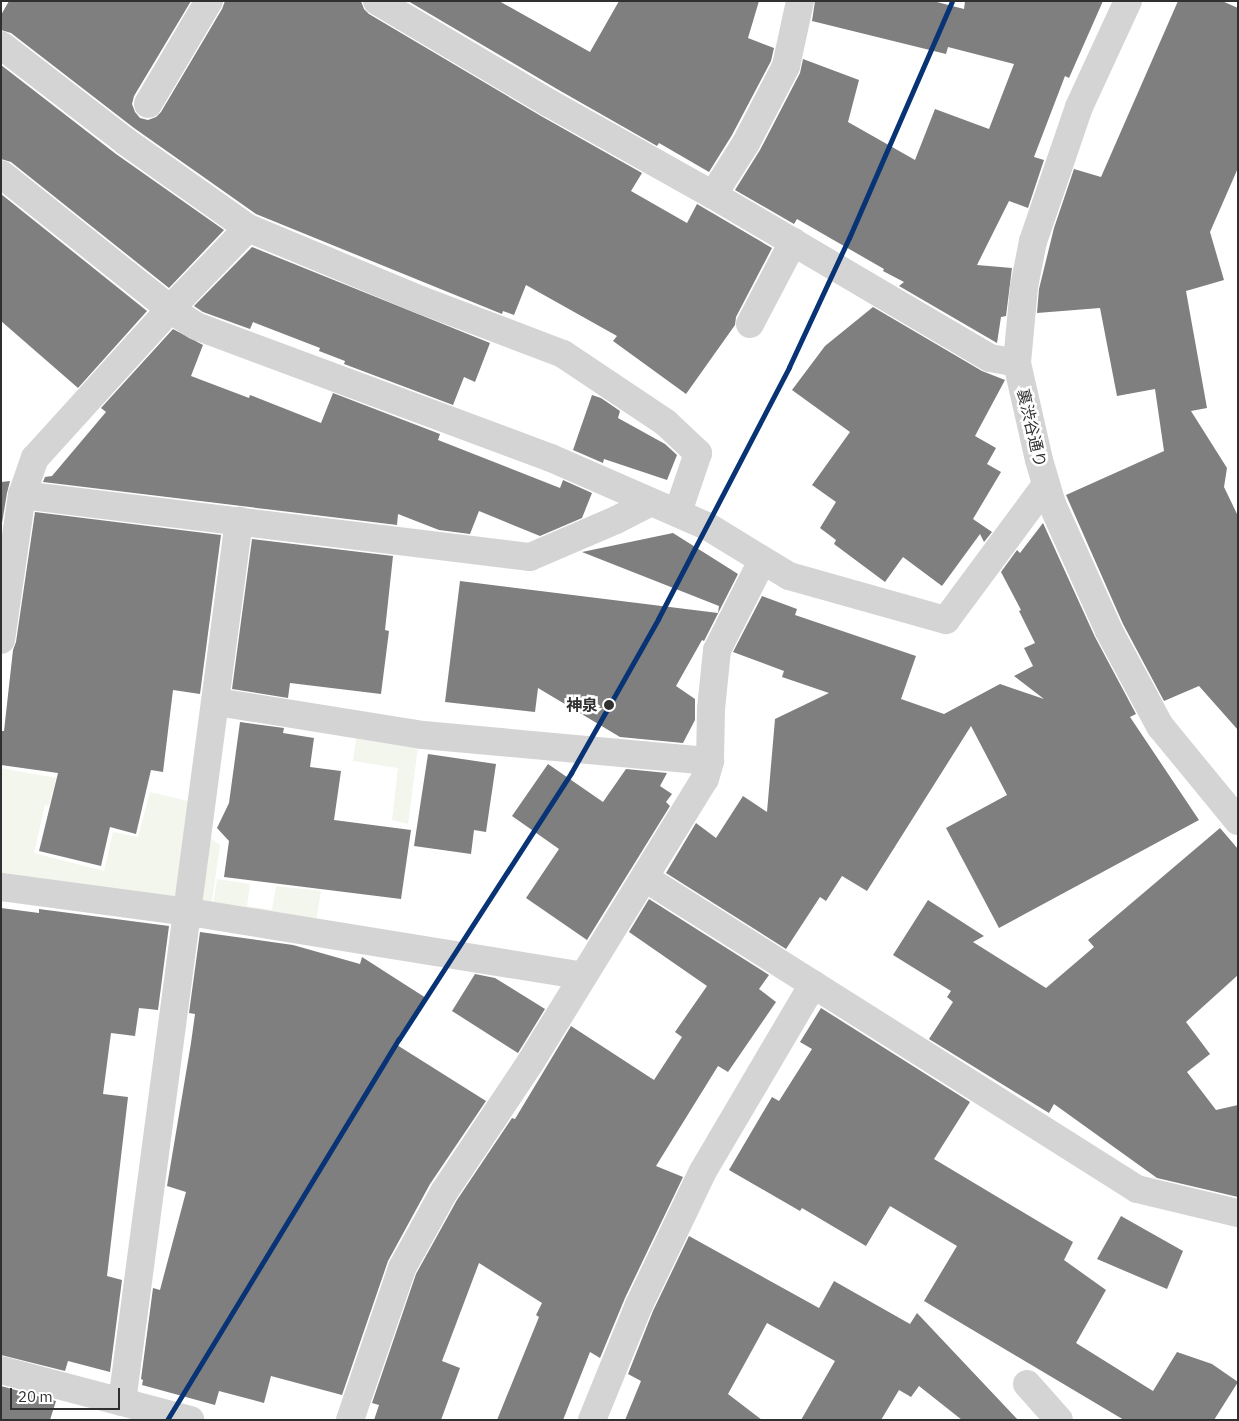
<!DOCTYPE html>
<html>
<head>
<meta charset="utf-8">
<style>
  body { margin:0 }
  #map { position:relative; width:1239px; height:1421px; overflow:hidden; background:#fff; font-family:"IBM Plex Sans","Noto Sans JP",sans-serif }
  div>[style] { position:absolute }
  .green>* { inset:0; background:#f2f6ec }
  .building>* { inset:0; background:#7f7f7f }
  .pedestrian>* { height:28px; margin:-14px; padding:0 14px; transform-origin:14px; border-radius:14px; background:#d4d4d4 }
  .minor>* { height:28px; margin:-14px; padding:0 14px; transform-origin:14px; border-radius:14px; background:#d4d4d4 }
  .rail-1>* { height:5px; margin:-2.5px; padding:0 2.5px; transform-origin:2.5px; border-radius:2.5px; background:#083476 }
  .dots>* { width:14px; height:14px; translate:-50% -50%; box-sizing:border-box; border:2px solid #fff; border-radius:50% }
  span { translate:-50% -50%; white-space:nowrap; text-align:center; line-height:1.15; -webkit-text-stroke:5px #fff; paint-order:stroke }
  .street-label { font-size:16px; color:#303030 }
  .stop-label { font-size:16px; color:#303030; font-weight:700 }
  .right { translate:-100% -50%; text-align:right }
  .frame { position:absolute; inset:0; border:2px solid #303030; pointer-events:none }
  .scale { position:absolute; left:10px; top:1388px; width:110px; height:22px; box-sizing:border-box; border:2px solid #303030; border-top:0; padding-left:6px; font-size:15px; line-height:18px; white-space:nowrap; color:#303030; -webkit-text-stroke:4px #fff; paint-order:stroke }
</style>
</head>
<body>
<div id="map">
  <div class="green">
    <div style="clip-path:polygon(356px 739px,418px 747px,408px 824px,392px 820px,398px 768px,353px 761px)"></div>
    <div style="clip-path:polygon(1px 768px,56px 778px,49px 806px,45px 805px,34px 853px,104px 871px,113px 832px,138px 837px,150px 792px,196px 803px,183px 907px,1px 883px)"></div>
    <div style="clip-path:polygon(209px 831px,211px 839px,220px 845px,211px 908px,191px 905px)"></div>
    <div style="clip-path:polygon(217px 879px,250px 884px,247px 906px,272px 910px,276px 886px,321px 891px,315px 927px,212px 912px)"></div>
  </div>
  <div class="building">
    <div style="clip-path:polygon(9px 1px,191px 1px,134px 96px,132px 104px,135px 112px,140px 118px,148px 120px,156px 117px,161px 112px,222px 9px,225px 1px,361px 1px,364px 9px,369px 14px,541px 116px,642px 173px,631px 191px,687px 223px,697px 204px,772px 248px,736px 317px,735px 325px,686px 394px,613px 341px,617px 336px,526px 285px,514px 315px,503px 311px,502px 314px,256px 214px,134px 128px,11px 33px,1px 30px,1px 15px)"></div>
    <div style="clip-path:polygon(408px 1px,499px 1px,590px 52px,619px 1px,759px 1px,748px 38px,774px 48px,771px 61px,732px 135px,709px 172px,659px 143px,657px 146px,557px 89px)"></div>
    <div style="clip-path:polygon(815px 1px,933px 1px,964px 9px,965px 1px,1103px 1px,1069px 78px,1065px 76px,1034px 157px,1044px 160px,1028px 208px,1009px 201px,977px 265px,1012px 268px,1006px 316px,1001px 317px,997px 343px,899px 286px,904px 282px,883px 271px,884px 269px,797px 219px,794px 224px,735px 190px,760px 150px,800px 73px,803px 59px,859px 80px,848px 122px,915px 160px,935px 109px,989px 129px,1014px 64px,948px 47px,946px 54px,812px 21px)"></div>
    <div style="clip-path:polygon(1178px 1px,1222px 1px,1238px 8px,1238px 168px,1210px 232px,1224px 280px,1186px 291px,1207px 408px,1191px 411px,1227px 468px,1224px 487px,1238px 516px,1238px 730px,1199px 686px,1164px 701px,1123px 624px,1066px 495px,1164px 451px,1155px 389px,1117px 396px,1100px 308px,1037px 313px,1039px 289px,1054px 228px,1074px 169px,1101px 177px)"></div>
    <div style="clip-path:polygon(1px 65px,116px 154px,224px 230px,169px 288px,11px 162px,1px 159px)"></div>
    <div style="clip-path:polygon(1px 194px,147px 311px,78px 388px,1px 321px)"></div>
    <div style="clip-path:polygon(252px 247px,490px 343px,475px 382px,464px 377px,453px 405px,344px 364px,345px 361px,319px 351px,320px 348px,253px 322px,250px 329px,203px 312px,194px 306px)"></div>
    <div style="clip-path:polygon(873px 307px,982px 371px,1005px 380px,975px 436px,996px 448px,987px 464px,1001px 472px,973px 519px,992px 532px,984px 542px,980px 534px,942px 586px,903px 557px,885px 582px,834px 544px,836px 540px,820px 528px,836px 502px,812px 485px,850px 432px,792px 390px,825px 346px)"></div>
    <div style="clip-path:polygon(173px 329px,203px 345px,191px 376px,249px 398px,250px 395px,321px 423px,333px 393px,440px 434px,438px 440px,560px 488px,563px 480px,592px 493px,582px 518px,540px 536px,479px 511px,470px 534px,439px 530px,398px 514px,397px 525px,43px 482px,45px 477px,52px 476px,106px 412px,101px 408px)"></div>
    <div style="clip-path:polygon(592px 395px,601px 398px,620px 411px,618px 418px,665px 444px,677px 455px,667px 480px,604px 459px,603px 463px,573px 450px)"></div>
    <div style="clip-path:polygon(10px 481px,7px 493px,1px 529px,1px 482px)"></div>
    <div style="clip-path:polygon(35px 512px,221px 535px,200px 694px,173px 690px,163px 772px,151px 770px,136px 834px,110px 827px,101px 866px,39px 851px,58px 773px,1px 765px,1px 731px,4px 731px,13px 650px,16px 642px)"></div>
    <div style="clip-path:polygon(1043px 523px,1095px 637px,1136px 714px,1130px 717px,1199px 820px,999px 928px,946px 828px,1007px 795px,971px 726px,867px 891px,842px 876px,826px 901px,820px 897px,786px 949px,666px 873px,696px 823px,716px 838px,743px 796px,767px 812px,775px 719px,829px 693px,782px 677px,784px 671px,733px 652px,762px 596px,797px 609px,795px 615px,916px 656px,901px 699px,944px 714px,1000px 684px,1044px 699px,1014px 676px,1033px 666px,1024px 648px,1035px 643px,1019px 611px,1021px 610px,1001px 572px,1017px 550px,1020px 553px)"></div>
    <div style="clip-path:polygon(673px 533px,738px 574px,704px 641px,702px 640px,676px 686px,695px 699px,695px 720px,683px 743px,620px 737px,538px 688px,535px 712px,445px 702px,460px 581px,718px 613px,719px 606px,582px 552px)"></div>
    <div style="clip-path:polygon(252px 539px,393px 556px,385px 630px,389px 631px,381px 694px,290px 683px,288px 698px,232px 689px)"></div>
    <div style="clip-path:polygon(240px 722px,284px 728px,283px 733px,314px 738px,310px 767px,341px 771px,334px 820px,411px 830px,401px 899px,224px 877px,229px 841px,217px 828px,229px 803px)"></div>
    <div style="clip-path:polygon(428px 754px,496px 764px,486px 832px,474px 830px,471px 854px,414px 846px)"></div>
    <div style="clip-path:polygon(548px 764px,603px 802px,626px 769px,667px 773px,660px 786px,672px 794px,666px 802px,670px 806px,587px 940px,526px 898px,559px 849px,512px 816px)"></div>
    <div style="clip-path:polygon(1220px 828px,1238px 849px,1238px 975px,1186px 1022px,1210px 1054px,1187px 1072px,1216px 1110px,1238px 1105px,1238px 1197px,1157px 1178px,1054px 1104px,1049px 1113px,929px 1039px,953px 1002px,947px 997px,951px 991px,893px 955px,928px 900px,984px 936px,973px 942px,1046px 988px,1094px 947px,1088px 940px)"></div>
    <div style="clip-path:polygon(649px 899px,769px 975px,759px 989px,776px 1002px,728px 1072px,718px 1066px,656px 1166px,683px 1177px,625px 1298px,600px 1358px,590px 1352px,563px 1420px,497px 1420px,539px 1317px,536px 1315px,542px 1303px,479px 1263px,442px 1361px,460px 1368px,441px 1420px,374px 1420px,379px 1405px,372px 1403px,416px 1274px,457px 1200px,512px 1118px,515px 1119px,571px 1026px,654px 1080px,682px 1037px,675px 1032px,707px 986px,629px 932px)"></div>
    <div style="clip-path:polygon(1px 908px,39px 913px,39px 909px,169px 926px,158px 1010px,139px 1008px,135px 1036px,111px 1033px,103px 1094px,128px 1097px,107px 1276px,122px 1280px,110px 1372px,68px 1361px,65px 1371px,1px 1355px)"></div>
    <div style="clip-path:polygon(200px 932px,293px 945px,360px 964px,362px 957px,426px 998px,397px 1045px,486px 1101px,430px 1184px,388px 1261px,342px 1395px,271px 1376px,264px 1403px,219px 1391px,215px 1405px,142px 1385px,143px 1380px,141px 1379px,153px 1288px,160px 1290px,186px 1192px,167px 1186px,191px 1043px,195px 1014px,189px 1013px)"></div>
    <div style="clip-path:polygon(475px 974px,495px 978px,545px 1009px,518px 1053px,452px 1011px)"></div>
    <div style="clip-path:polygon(821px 1008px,970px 1102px,934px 1159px,1073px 1242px,1064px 1260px,1106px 1290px,1076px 1343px,1153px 1391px,1177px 1352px,1212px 1364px,1238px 1382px,1214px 1420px,1124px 1420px,924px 1301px,957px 1246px,890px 1206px,866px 1246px,802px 1208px,800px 1211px,729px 1170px,772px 1097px,779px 1101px,812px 1049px,800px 1042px)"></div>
    <div style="clip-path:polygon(1121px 1216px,1183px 1251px,1167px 1289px,1097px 1259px)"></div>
    <div style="clip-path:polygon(689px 1236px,819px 1308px,834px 1281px,910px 1324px,917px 1313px,1018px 1420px,962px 1420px,919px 1386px,911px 1397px,899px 1390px,881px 1420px,801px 1420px,835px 1361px,767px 1323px,728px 1394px,762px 1420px,625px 1420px,641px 1381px,628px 1374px,653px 1311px)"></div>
    <div style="clip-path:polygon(1px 1386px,56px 1401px,50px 1420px,1px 1420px)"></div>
  </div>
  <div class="pedestrian">
    <div style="left:148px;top:104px;width:120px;rotate:-59.4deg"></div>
  </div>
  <div class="minor">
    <div style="left:377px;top:1px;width:200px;rotate:30.7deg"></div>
    <div style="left:549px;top:103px;width:188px;rotate:29.3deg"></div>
    <div style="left:713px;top:195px;width:321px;rotate:30.5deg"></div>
    <div style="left:990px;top:358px;width:27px;rotate:10deg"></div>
    <div style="left:1128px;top:1px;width:117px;rotate:114.8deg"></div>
    <div style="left:1079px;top:107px;width:142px;rotate:108.9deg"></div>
    <div style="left:1033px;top:241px;width:47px;rotate:101.1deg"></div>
    <div style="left:1024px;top:287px;width:76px;rotate:95.3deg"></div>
    <div style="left:1017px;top:363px;width:99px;rotate:77.2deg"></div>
    <div style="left:1039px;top:460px;width:46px;rotate:73.5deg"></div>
    <div style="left:1052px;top:504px;width:139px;rotate:65.8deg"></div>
    <div style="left:1109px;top:631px;width:108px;rotate:61.8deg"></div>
    <div style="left:1160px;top:726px;width:123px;rotate:50.6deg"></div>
    <div style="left:1px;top:45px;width:157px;rotate:37.7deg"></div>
    <div style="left:125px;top:141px;width:151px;rotate:35.3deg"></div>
    <div style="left:248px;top:228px;width:187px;rotate:22.6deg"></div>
    <div style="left:421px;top:300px;width:152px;rotate:20.8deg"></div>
    <div style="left:563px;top:354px;width:124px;rotate:33.8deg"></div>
    <div style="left:666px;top:423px;width:44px;rotate:43.2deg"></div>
    <div style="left:698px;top:453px;width:62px;rotate:108.7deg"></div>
    <div style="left:1px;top:174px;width:216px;rotate:38.6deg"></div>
    <div style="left:170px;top:309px;width:31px;rotate:33deg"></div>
    <div style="left:196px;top:326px;width:379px;rotate:20.4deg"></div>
    <div style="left:551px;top:458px;width:170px;rotate:23.6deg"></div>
    <div style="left:707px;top:526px;width:96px;rotate:31.4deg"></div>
    <div style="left:789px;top:576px;width:163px;rotate:15.7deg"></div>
    <div style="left:946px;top:620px;width:168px;rotate:-53.5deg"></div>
    <div style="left:713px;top:195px;width:62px;rotate:-57.6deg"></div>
    <div style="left:746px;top:143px;width:87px;rotate:-62.5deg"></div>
    <div style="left:786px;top:66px;width:66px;rotate:-77.8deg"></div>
    <div style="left:750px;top:324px;width:93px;rotate:-62.3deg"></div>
    <div style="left:22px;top:495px;width:512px;rotate:6.96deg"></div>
    <div style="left:530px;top:557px;width:94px;rotate:-23.3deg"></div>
    <div style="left:616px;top:520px;width:39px;rotate:-27deg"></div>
    <div style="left:1px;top:640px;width:147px;rotate:-81.8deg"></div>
    <div style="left:22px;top:495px;width:39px;rotate:-71deg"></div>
    <div style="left:35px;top:458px;width:201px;rotate:-47.8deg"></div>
    <div style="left:170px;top:309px;width:112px;rotate:-46.1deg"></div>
    <div style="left:217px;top:702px;width:209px;rotate:9.1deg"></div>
    <div style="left:423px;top:735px;width:288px;rotate:5.2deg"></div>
    <div style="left:645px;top:878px;width:582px;rotate:32.3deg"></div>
    <div style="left:1137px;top:1189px;width:104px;rotate:13.4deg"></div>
    <div style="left:1px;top:887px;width:190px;rotate:7.6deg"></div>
    <div style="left:189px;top:912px;width:399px;rotate:9.2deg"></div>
    <div style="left:1px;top:1370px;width:196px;rotate:14.8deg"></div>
    <div style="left:1027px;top:1384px;width:48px;rotate:48.4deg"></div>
    <div style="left:122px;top:1402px;width:889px;rotate:-82.44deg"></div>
    <div style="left:350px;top:1420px;width:161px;rotate:-71.1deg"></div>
    <div style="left:402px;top:1268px;width:87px;rotate:-61.1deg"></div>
    <div style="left:444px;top:1192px;width:155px;rotate:-56.3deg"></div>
    <div style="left:530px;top:1063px;width:334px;rotate:-58.4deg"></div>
    <div style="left:705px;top:779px;width:19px;rotate:-74deg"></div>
    <div style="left:710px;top:761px;width:52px;rotate:-88.9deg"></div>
    <div style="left:711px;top:709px;width:59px;rotate:-84.2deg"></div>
    <div style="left:717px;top:650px;width:100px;rotate:-63.2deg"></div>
    <div style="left:592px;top:1420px;width:124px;rotate:-67.8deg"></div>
    <div style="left:639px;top:1305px;width:148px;rotate:-64.5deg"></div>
    <div style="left:703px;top:1171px;width:217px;rotate:-59.5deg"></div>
  </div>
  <div class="rail-1">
    <div style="left:167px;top:1420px;width:446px;rotate:-58.7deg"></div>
    <div style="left:399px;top:1039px;width:317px;rotate:-57.1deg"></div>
    <div style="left:571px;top:773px;width:177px;rotate:-60.5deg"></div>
    <div style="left:658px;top:619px;width:284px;rotate:-62.5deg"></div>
    <div style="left:789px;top:367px;width:142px;rotate:-65.1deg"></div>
    <div style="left:849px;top:238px;width:258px;rotate:-66.5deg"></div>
  </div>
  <div class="dots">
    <div style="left:609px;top:705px;background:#303030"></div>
  </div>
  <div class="street-label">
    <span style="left:1032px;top:428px;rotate:77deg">裏渋谷通り</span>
  </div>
  <div class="stop-label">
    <span class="right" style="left:598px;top:705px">神泉</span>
  </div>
  <div class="frame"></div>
  <div class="scale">20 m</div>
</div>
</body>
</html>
